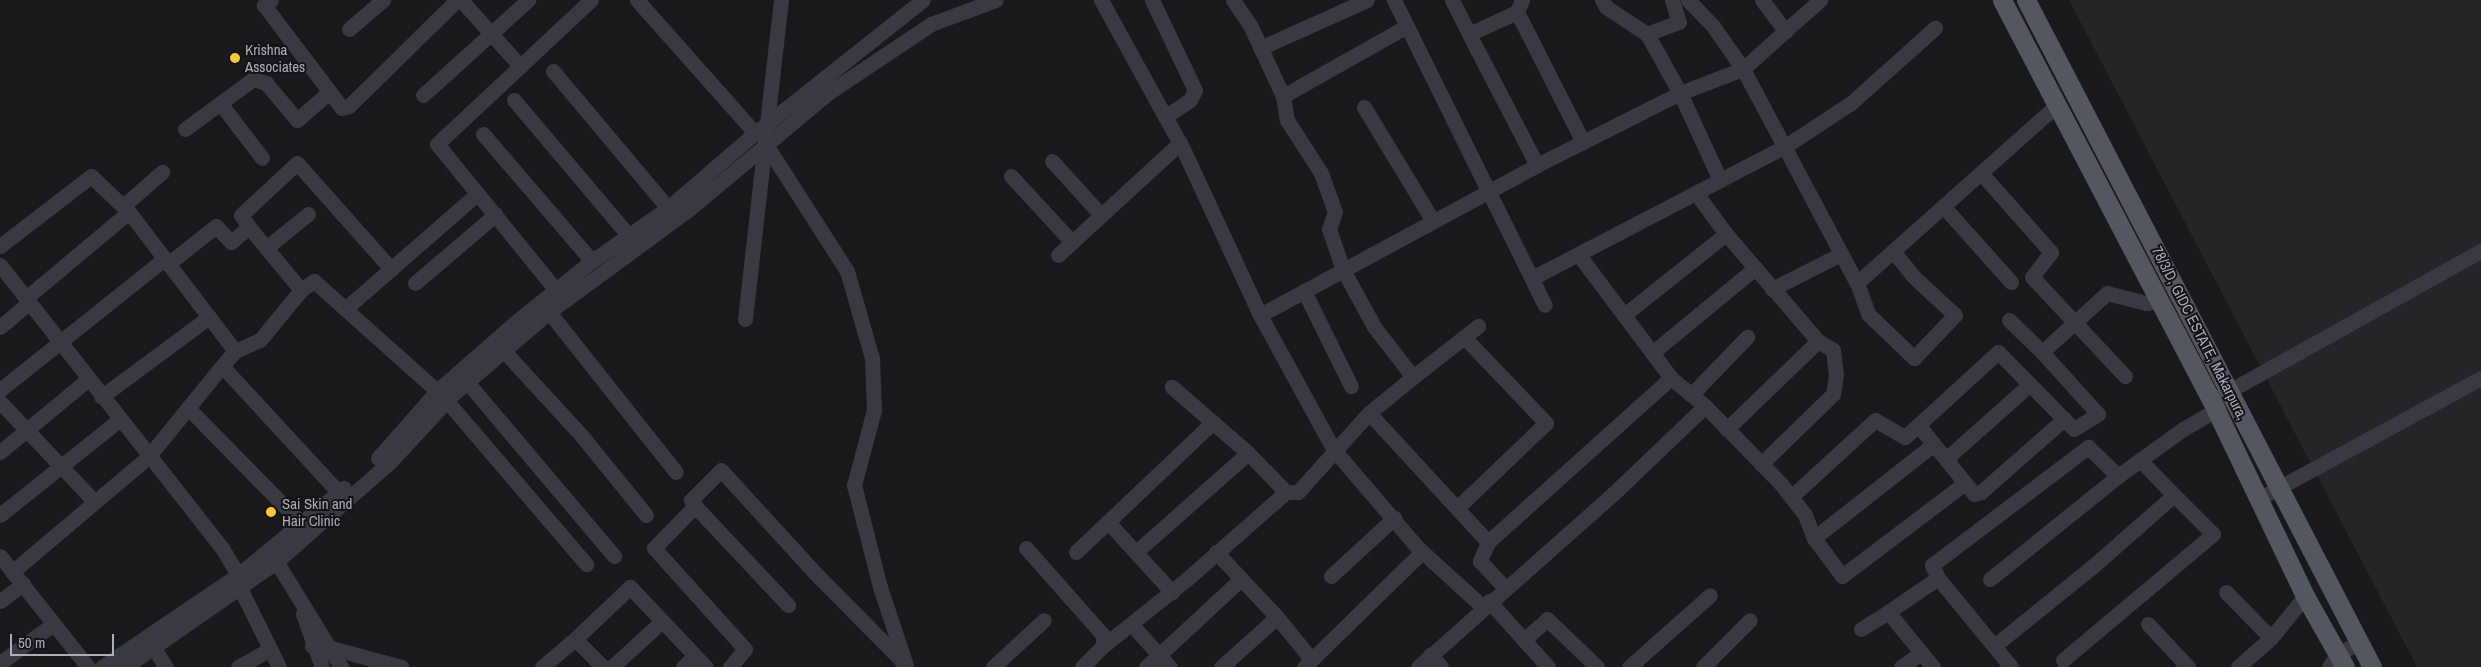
<!DOCTYPE html>
<html>
<head>
<meta charset="utf-8">
<style>
  body { margin:0 }
  #map { position:relative; width:2481px; height:667px; overflow:hidden; background:#19191b; font-family:"Archivo Narrow",sans-serif }
  div>[style] { position:absolute }
  .built>* { inset:0; background:#252528 }
  .minor>* { height:15px; margin:-7.5px; padding:0 7.5px; transform-origin:7.5px; border-radius:7.5px; background:#393a41 }
  .major>* { height:19px; margin:-9.5px; padding:0 9.5px; transform-origin:9.5px; border-radius:9.5px; background:#555760 }
  .minor-bridge>* { height:15px; margin:-7.5px; padding:0 7.5px; transform-origin:7.5px; border-radius:7.5px; background:#393a41 }
  .dots>* { width:14px; height:14px; translate:-50% -50%; box-sizing:border-box; border:2px solid #141416; border-radius:50% }
  span { translate:-50% -50%; white-space:nowrap; text-align:center; line-height:1.15; -webkit-text-stroke:4px #141416; paint-order:stroke }
  .poi-label { font-size:15px; color:#aaaebc }
  .left { translate:0 -50%; text-align:left }
  .street-label { font-size:15px; color:#aaaebc }
  .scale { position:absolute; left:10px; top:634px; width:104px; height:22px; box-sizing:border-box; border:2px solid #aaaebc; border-top:0; padding-left:6px; font-size:15px; line-height:18px; white-space:nowrap; color:#aaaebc; -webkit-text-stroke:4px #141416; paint-order:stroke }
</style>
</head>
<body>
<div id="map">
  <div class="built">
    <div style="clip-path:polygon(2069px 0,2481px 0,2481px 667px,2417px 667px)"></div>
  </div>
  <div class="minor">
    <div style="left:271px;top:0;width:9px;rotate:144deg"></div>
    <div style="left:264px;top:5px;width:129px;rotate:52.9deg"></div>
    <div style="left:342px;top:108px;width:7px;rotate:-16deg"></div>
    <div style="left:349px;top:106px;width:151px;rotate:-44.5deg"></div>
    <div style="left:461px;top:0;width:89px;rotate:48.2deg"></div>
    <div style="left:637px;top:0;width:178px;rotate:48.4deg"></div>
    <div style="left:1101px;top:0;width:170px;rotate:61.2deg"></div>
    <div style="left:1183px;top:149px;width:183px;rotate:65.1deg"></div>
    <div style="left:1260px;top:315px;width:154px;rotate:61.3deg"></div>
    <div style="left:1334px;top:450px;width:128px;rotate:49.4deg"></div>
    <div style="left:1417px;top:547px;width:89px;rotate:42.3deg"></div>
    <div style="left:1152px;top:0;width:100px;rotate:64.5deg"></div>
    <div style="left:1195px;top:90px;width:11px;rotate:117deg"></div>
    <div style="left:1190px;top:100px;width:30px;rotate:146deg"></div>
    <div style="left:1233px;top:0;width:30px;rotate:56deg"></div>
    <div style="left:1250px;top:25px;width:78px;rotate:65.1deg"></div>
    <div style="left:1283px;top:96px;width:24px;rotate:81deg"></div>
    <div style="left:1287px;top:120px;width:63px;rotate:57.3deg"></div>
    <div style="left:1321px;top:173px;width:41px;rotate:70.3deg"></div>
    <div style="left:1335px;top:212px;width:18px;rotate:109deg"></div>
    <div style="left:1329px;top:229px;width:43px;rotate:71.1deg"></div>
    <div style="left:1343px;top:270px;width:66px;rotate:61.1deg"></div>
    <div style="left:1375px;top:328px;width:62px;rotate:52.2deg"></div>
    <div style="left:1413px;top:377px;width:57px;rotate:140.7deg"></div>
    <div style="left:1394px;top:0;width:340px;rotate:63.7deg"></div>
    <div style="left:1452px;top:0;width:38px;rotate:63deg"></div>
    <div style="left:1469px;top:34px;width:53px;rotate:-24.6deg"></div>
    <div style="left:1522px;top:0;width:13px;rotate:113deg"></div>
    <div style="left:1517px;top:12px;width:146px;rotate:63.1deg"></div>
    <div style="left:1602px;top:0;width:8px;rotate:60deg"></div>
    <div style="left:1606px;top:7px;width:49px;rotate:33.4deg"></div>
    <div style="left:1647px;top:34px;width:68px;rotate:60.8deg"></div>
    <div style="left:1680px;top:93px;width:96px;rotate:65.3deg"></div>
    <div style="left:1688px;top:0;width:36px;rotate:46deg"></div>
    <div style="left:1713px;top:26px;width:52px;rotate:55.1deg"></div>
    <div style="left:1743px;top:69px;width:57px;rotate:-42.1deg"></div>
    <div style="left:1762px;top:0;width:39px;rotate:53deg"></div>
    <div style="left:1785px;top:31px;width:47px;rotate:-41.5deg"></div>
    <div style="left:349px;top:29px;width:45px;rotate:-40.5deg"></div>
    <div style="left:1469px;top:34px;width:148px;rotate:62.6deg"></div>
    <div style="left:1647px;top:34px;width:34px;rotate:-21deg"></div>
    <div style="left:1679px;top:22px;width:23px;rotate:-108deg"></div>
    <div style="left:1260px;top:48px;width:117px;rotate:-24.2deg"></div>
    <div style="left:553px;top:71px;width:179px;rotate:50deg"></div>
    <div style="left:423px;top:95px;width:142px;rotate:-42.1deg"></div>
    <div style="left:1283px;top:96px;width:142px;rotate:-29.4deg"></div>
    <div style="left:514px;top:100px;width:178px;rotate:49.8deg"></div>
    <div style="left:220px;top:103px;width:69px;rotate:52.6deg"></div>
    <div style="left:1364px;top:107px;width:133px;rotate:58.8deg"></div>
    <div style="left:768px;top:114px;width:115px;rotate:-83.5deg"></div>
    <div style="left:185px;top:129px;width:84px;rotate:-36.3deg"></div>
    <div style="left:253px;top:79px;width:14px;rotate:17deg"></div>
    <div style="left:266px;top:83px;width:48px;rotate:50deg"></div>
    <div style="left:297px;top:120px;width:41px;rotate:-41.1deg"></div>
    <div style="left:483px;top:134px;width:167px;rotate:49.4deg"></div>
    <div style="left:765px;top:143px;width:152px;rotate:57.4deg"></div>
    <div style="left:847px;top:271px;width:91px;rotate:74deg"></div>
    <div style="left:872px;top:358px;width:52px;rotate:87.8deg"></div>
    <div style="left:874px;top:410px;width:78px;rotate:104.9deg"></div>
    <div style="left:854px;top:485px;width:105px;rotate:75.7deg"></div>
    <div style="left:880px;top:587px;width:82px;rotate:71.6deg"></div>
    <div style="left:1052px;top:161px;width:73px;rotate:47.8deg"></div>
    <div style="left:1981px;top:173px;width:106px;rotate:48.5deg"></div>
    <div style="left:2051px;top:252px;width:31px;rotate:127deg"></div>
    <div style="left:2032px;top:277px;width:136px;rotate:46.8deg"></div>
    <div style="left:1011px;top:176px;width:90px;rotate:47.3deg"></div>
    <div style="left:1696px;top:193px;width:51px;rotate:53.8deg"></div>
    <div style="left:1726px;top:234px;width:141px;rotate:49.3deg"></div>
    <div style="left:1818px;top:341px;width:127px;rotate:136deg"></div>
    <div style="left:123px;top:206px;width:52px;rotate:-41.1deg"></div>
    <div style="left:1943px;top:206px;width:102px;rotate:48.2deg"></div>
    <div style="left:249px;top:227px;width:14px;rotate:-124deg"></div>
    <div style="left:241px;top:215px;width:76px;rotate:-42.9deg"></div>
    <div style="left:297px;top:163px;width:142px;rotate:48.4deg"></div>
    <div style="left:0;top:246px;width:115px;rotate:-37.6deg"></div>
    <div style="left:91px;top:176px;width:52px;rotate:43.5deg"></div>
    <div style="left:266px;top:248px;width:54px;rotate:-39deg"></div>
    <div style="left:1578px;top:254px;width:155px;rotate:53.1deg"></div>
    <div style="left:1058px;top:255px;width:166px;rotate:-42.6deg"></div>
    <div style="left:168px;top:264px;width:61px;rotate:-38.4deg"></div>
    <div style="left:216px;top:226px;width:22px;rotate:47deg"></div>
    <div style="left:231px;top:242px;width:23px;rotate:-40deg"></div>
    <div style="left:249px;top:227px;width:82px;rotate:50.5deg"></div>
    <div style="left:301px;top:290px;width:16px;rotate:-35deg"></div>
    <div style="left:314px;top:281px;width:165px;rotate:41.8deg"></div>
    <div style="left:0;top:265px;width:360px;rotate:51.9deg"></div>
    <div style="left:222px;top:548px;width:31px;rotate:59deg"></div>
    <div style="left:1532px;top:278px;width:284px;rotate:-27.5deg"></div>
    <div style="left:1784px;top:147px;width:80px;rotate:-33.3deg"></div>
    <div style="left:1851px;top:103px;width:113px;rotate:-41.8deg"></div>
    <div style="left:415px;top:283px;width:106px;rotate:-40.4deg"></div>
    <div style="left:1857px;top:283px;width:33px;rotate:70deg"></div>
    <div style="left:1868px;top:314px;width:64px;rotate:43.7deg"></div>
    <div style="left:1914px;top:358px;width:59px;rotate:-46.4deg"></div>
    <div style="left:1955px;top:315px;width:56px;rotate:-137.2deg"></div>
    <div style="left:1914px;top:277px;width:33px;rotate:-129deg"></div>
    <div style="left:1772px;top:289px;width:77px;rotate:-26.9deg"></div>
    <div style="left:556px;top:290px;width:188px;rotate:-129.2deg"></div>
    <div style="left:437px;top:144px;width:211px;rotate:-43.1deg"></div>
    <div style="left:1304px;top:291px;width:106px;rotate:63.7deg"></div>
    <div style="left:26px;top:298px;width:134px;rotate:-39.9deg"></div>
    <div style="left:129px;top:212px;width:132px;rotate:52.7deg"></div>
    <div style="left:209px;top:317px;width:134px;rotate:143.5deg"></div>
    <div style="left:345px;top:309px;width:176px;rotate:-41.1deg"></div>
    <div style="left:549px;top:312px;width:204px;rotate:51.6deg"></div>
    <div style="left:1260px;top:315px;width:315px;rotate:-28.4deg"></div>
    <div style="left:1537px;top:165px;width:160px;rotate:-26.7deg"></div>
    <div style="left:1680px;top:93px;width:67px;rotate:-20.9deg"></div>
    <div style="left:1743px;top:69px;width:242px;rotate:62deg"></div>
    <div style="left:1857px;top:283px;width:266px;rotate:-41.7deg"></div>
    <div style="left:1624px;top:315px;width:130px;rotate:-38.5deg"></div>
    <div style="left:209px;top:317px;width:43px;rotate:52.6deg"></div>
    <div style="left:235px;top:351px;width:20px;rotate:131deg"></div>
    <div style="left:222px;top:366px;width:173px;rotate:47.3deg"></div>
    <div style="left:745px;top:319px;width:180px;rotate:-83.6deg"></div>
    <div style="left:2009px;top:320px;width:46px;rotate:44.1deg"></div>
    <div style="left:0;top:327px;width:38px;rotate:-40deg"></div>
    <div style="left:235px;top:351px;width:27px;rotate:-24deg"></div>
    <div style="left:260px;top:340px;width:65px;rotate:-50.6deg"></div>
    <div style="left:504px;top:351px;width:114px;rotate:47.5deg"></div>
    <div style="left:581px;top:435px;width:103px;rotate:50.9deg"></div>
    <div style="left:1652px;top:353px;width:134px;rotate:-39.5deg"></div>
    <div style="left:1413px;top:377px;width:83px;rotate:-38.1deg"></div>
    <div style="left:467px;top:382px;width:228px;rotate:49.8deg"></div>
    <div style="left:0;top:390px;width:210px;rotate:-38.6deg"></div>
    <div style="left:1691px;top:395px;width:81px;rotate:-46deg"></div>
    <div style="left:2220px;top:396px;width:299px;rotate:-29.1deg"></div>
    <div style="left:446px;top:400px;width:216px;rotate:49.5deg"></div>
    <div style="left:0;top:402px;width:138px;rotate:46.5deg"></div>
    <div style="left:188px;top:408px;width:161px;rotate:45.5deg"></div>
    <div style="left:1919px;top:426px;width:87px;rotate:51deg"></div>
    <div style="left:1974px;top:494px;width:7px;rotate:-16deg"></div>
    <div style="left:1981px;top:492px;width:111px;rotate:-41.3deg"></div>
    <div style="left:0;top:452px;width:113px;rotate:-39.6deg"></div>
    <div style="left:378px;top:458px;width:89px;rotate:-48.6deg"></div>
    <div style="left:437px;top:391px;width:108px;rotate:-41.2deg"></div>
    <div style="left:518px;top:320px;width:95px;rotate:-38.6deg"></div>
    <div style="left:592px;top:261px;width:93px;rotate:-34.9deg"></div>
    <div style="left:668px;top:208px;width:115px;rotate:-40.8deg"></div>
    <div style="left:755px;top:133px;width:214px;rotate:-38.4deg"></div>
    <div style="left:1947px;top:458px;width:111px;rotate:-41.7deg"></div>
    <div style="left:1761px;top:464px;width:100px;rotate:-44.2deg"></div>
    <div style="left:1833px;top:394px;width:19px;rotate:-81deg"></div>
    <div style="left:1836px;top:375px;width:25px;rotate:-97deg"></div>
    <div style="left:1833px;top:350px;width:17px;rotate:-149deg"></div>
    <div style="left:1286px;top:492px;width:12px"></div>
    <div style="left:1298px;top:492px;width:106px;rotate:-48.1deg"></div>
    <div style="left:1369px;top:413px;width:176px;rotate:47.3deg"></div>
    <div style="left:1488px;top:542px;width:246px;rotate:-41.9deg"></div>
    <div style="left:1671px;top:378px;width:44px;rotate:39.5deg"></div>
    <div style="left:1791px;top:497px;width:114px;rotate:-42.5deg"></div>
    <div style="left:1875px;top:420px;width:34px;rotate:30deg"></div>
    <div style="left:1905px;top:437px;width:126px;rotate:-42.4deg"></div>
    <div style="left:1998px;top:352px;width:108px;rotate:45.4deg"></div>
    <div style="left:2074px;top:429px;width:28px;rotate:-32deg"></div>
    <div style="left:2098px;top:414px;width:84px;rotate:-132.1deg"></div>
    <div style="left:2042px;top:352px;width:88px;rotate:-42.2deg"></div>
    <div style="left:2107px;top:293px;width:40px;rotate:14.4deg"></div>
    <div style="left:2146px;top:303px;width:14px;rotate:-8deg"></div>
    <div style="left:2258px;top:499px;width:254px;rotate:-28.5deg"></div>
    <div style="left:695px;top:506px;width:7px;rotate:-124deg"></div>
    <div style="left:691px;top:500px;width:42px;rotate:-45deg"></div>
    <div style="left:721px;top:470px;width:138px;rotate:47.6deg"></div>
    <div style="left:814px;top:572px;width:127px;rotate:45.3deg"></div>
    <div style="left:1457px;top:508px;width:123px;rotate:-43.7deg"></div>
    <div style="left:1546px;top:423px;width:119px;rotate:-133.6deg"></div>
    <div style="left:0;top:515px;width:152px;rotate:-38.6deg"></div>
    <div style="left:1108px;top:522px;width:95px;rotate:47.6deg"></div>
    <div style="left:1814px;top:538px;width:152px;rotate:-38.1deg"></div>
    <div style="left:1488px;top:542px;width:21px;rotate:113deg"></div>
    <div style="left:1480px;top:561px;width:37px;rotate:47deg"></div>
    <div style="left:1026px;top:548px;width:116px;rotate:48.5deg"></div>
    <div style="left:1103px;top:635px;width:11px;rotate:90deg"></div>
    <div style="left:1076px;top:552px;width:189px;rotate:-43.5deg"></div>
    <div style="left:1136px;top:552px;width:149px;rotate:-41.5deg"></div>
    <div style="left:1216px;top:552px;width:89px;rotate:46.8deg"></div>
    <div style="left:1277px;top:617px;width:75px;rotate:138.2deg"></div>
    <div style="left:271px;top:553px;width:134px;rotate:58.4deg"></div>
    <div style="left:0;top:556px;width:142px;rotate:51.6deg"></div>
    <div style="left:12px;top:572px;width:178px;rotate:-40.2deg"></div>
    <div style="left:148px;top:457px;width:117px;rotate:-50.9deg"></div>
    <div style="left:1331px;top:576px;width:86px;rotate:-42.6deg"></div>
    <div style="left:1938px;top:578px;width:115px;rotate:50.6deg"></div>
    <div style="left:1990px;top:579px;width:164px;rotate:-38.8deg"></div>
    <div style="left:240px;top:588px;width:88px;rotate:63.7deg"></div>
    <div style="left:2226px;top:592px;width:64px;rotate:45.6deg"></div>
    <div style="left:0;top:601px;width:29px;rotate:-36deg"></div>
    <div style="left:1489px;top:601px;width:89px;rotate:48.2deg"></div>
    <div style="left:1888px;top:612px;width:60px;rotate:-34.2deg"></div>
    <div style="left:1938px;top:578px;width:14px;rotate:-115deg"></div>
    <div style="left:1932px;top:565px;width:196px;rotate:-37.1deg"></div>
    <div style="left:2088px;top:447px;width:42px;rotate:44deg"></div>
    <div style="left:2118px;top:476px;width:80px;rotate:-35.9deg"></div>
    <div style="left:2183px;top:429px;width:38px;rotate:-30deg"></div>
    <div style="left:303px;top:614px;width:56px;rotate:70.3deg"></div>
    <div style="left:1277px;top:617px;width:55px;rotate:50.9deg"></div>
    <div style="left:1131px;top:624px;width:58px;rotate:47.8deg"></div>
    <div style="left:2148px;top:624px;width:59px;rotate:47.1deg"></div>
    <div style="left:1861px;top:629px;width:32px;rotate:-32deg"></div>
    <div style="left:1888px;top:612px;width:71px;rotate:50.7deg"></div>
    <div style="left:575px;top:639px;width:76px;rotate:-43.4deg"></div>
    <div style="left:630px;top:587px;width:110px;rotate:46.5deg"></div>
    <div style="left:1524px;top:640px;width:31px;rotate:-42deg"></div>
    <div style="left:1547px;top:619px;width:69px;rotate:43.8deg"></div>
    <div style="left:312px;top:646px;width:19px;rotate:6deg"></div>
    <div style="left:331px;top:648px;width:73px;rotate:15deg"></div>
    <div style="left:1994px;top:646px;width:126px;rotate:-38.9deg"></div>
    <div style="left:2092px;top:567px;width:109px;rotate:-41.3deg"></div>
    <div style="left:2174px;top:495px;width:49px;rotate:-134.2deg"></div>
    <div style="left:154px;top:648px;width:22px;rotate:58deg"></div>
    <div style="left:1430px;top:655px;width:16px;rotate:47deg"></div>
    <div style="left:2063px;top:660px;width:196px;rotate:-40deg"></div>
    <div style="left:2213px;top:534px;width:55px;rotate:-135deg"></div>
    <div style="left:0;top:663px;width:66px;rotate:-36.3deg"></div>
    <div style="left:102px;top:667px;width:164px;rotate:-34.1deg"></div>
    <div style="left:238px;top:575px;width:137px;rotate:-39.4deg"></div>
    <div style="left:125px;top:667px;width:184px;rotate:-34.8deg"></div>
    <div style="left:276px;top:562px;width:153px;rotate:-41.3deg"></div>
    <div style="left:391px;top:461px;width:90px;rotate:-47.3deg"></div>
    <div style="left:452px;top:395px;width:128px;rotate:-40.6deg"></div>
    <div style="left:549px;top:312px;width:172px;rotate:-36.3deg"></div>
    <div style="left:688px;top:210px;width:182px;rotate:-39.9deg"></div>
    <div style="left:828px;top:93px;width:124px;rotate:-33.8deg"></div>
    <div style="left:931px;top:24px;width:69px;rotate:-20.3deg"></div>
    <div style="left:238px;top:667px;width:37px;rotate:-29deg"></div>
    <div style="left:542px;top:667px;width:43px;rotate:-40.3deg"></div>
    <div style="left:575px;top:639px;width:40px;rotate:45deg"></div>
    <div style="left:612px;top:667px;width:68px;rotate:-42.6deg"></div>
    <div style="left:683px;top:667px;width:16px;rotate:-43deg"></div>
    <div style="left:730px;top:667px;width:23px;rotate:-50deg"></div>
    <div style="left:745px;top:649px;width:136px;rotate:-132deg"></div>
    <div style="left:654px;top:548px;width:59px;rotate:-45.7deg"></div>
    <div style="left:695px;top:506px;width:136px;rotate:46.8deg"></div>
    <div style="left:993px;top:667px;width:69px;rotate:-42.7deg"></div>
    <div style="left:1082px;top:667px;width:30px;rotate:-45deg"></div>
    <div style="left:1103px;top:646px;width:107px;rotate:-38.6deg"></div>
    <div style="left:1187px;top:579px;width:132px;rotate:-41.3deg"></div>
    <div style="left:1286px;top:492px;width:54px;rotate:-134.3deg"></div>
    <div style="left:1248px;top:453px;width:101px;rotate:-139deg"></div>
    <div style="left:1146px;top:667px;width:129px;rotate:-42.8deg"></div>
    <div style="left:1304px;top:667px;width:165px;rotate:-44.3deg"></div>
    <div style="left:1418px;top:667px;width:261px;rotate:-41.6deg"></div>
    <div style="left:1613px;top:494px;width:127px;rotate:-43.7deg"></div>
    <div style="left:1705px;top:406px;width:109px;rotate:45.7deg"></div>
    <div style="left:1781px;top:484px;width:39px;rotate:52deg"></div>
    <div style="left:1805px;top:515px;width:25px;rotate:69deg"></div>
    <div style="left:1814px;top:538px;width:47px;rotate:53.6deg"></div>
    <div style="left:1842px;top:576px;width:154px;rotate:-37.1deg"></div>
    <div style="left:1629px;top:667px;width:108px;rotate:-41.6deg"></div>
    <div style="left:1703px;top:667px;width:66px;rotate:-45deg"></div>
    <div style="left:1901px;top:667px;width:24px;rotate:-35deg"></div>
    <div style="left:2238px;top:667px;width:44px;rotate:-41.3deg"></div>
    <div style="left:2271px;top:638px;width:54px;rotate:-51deg"></div>
    <div style="left:2329px;top:667px;width:17px;rotate:-57deg"></div>
    <div style="left:2338px;top:653px;width:23px;rotate:-25deg"></div>
  </div>
  <div class="major">
    <div style="left:2002px;top:0;width:462px;rotate:62.4deg"></div>
    <div style="left:2216px;top:410px;width:206px;rotate:64.4deg"></div>
    <div style="left:2305px;top:596px;width:81px;rotate:60.6deg"></div>
    <div style="left:2026px;top:0;width:751px;rotate:62.58deg"></div>
  </div>
  <div class="minor-bridge">
    <div style="left:766px;top:134px;width:20px;rotate:-84deg"></div>
  </div>
  <div class="dots">
    <div style="left:235px;top:58px;background:#ffca2d"></div>
    <div style="left:271px;top:512px;background:#ffca2d"></div>
  </div>
  <div class="poi-label">
    <span class="left" style="left:245px;top:58px">Krishna<br>Associates</span>
    <span class="left" style="left:282px;top:512px">Sai Skin and<br>Hair Clinic</span>
  </div>
  <div class="street-label">
    <span style="left:2200px;top:333px;rotate:63deg">78/3/D, GIDC ESTATE, Makarpura,</span>
  </div>
  <div class="scale">50 m</div>
</div>
</body>
</html>
